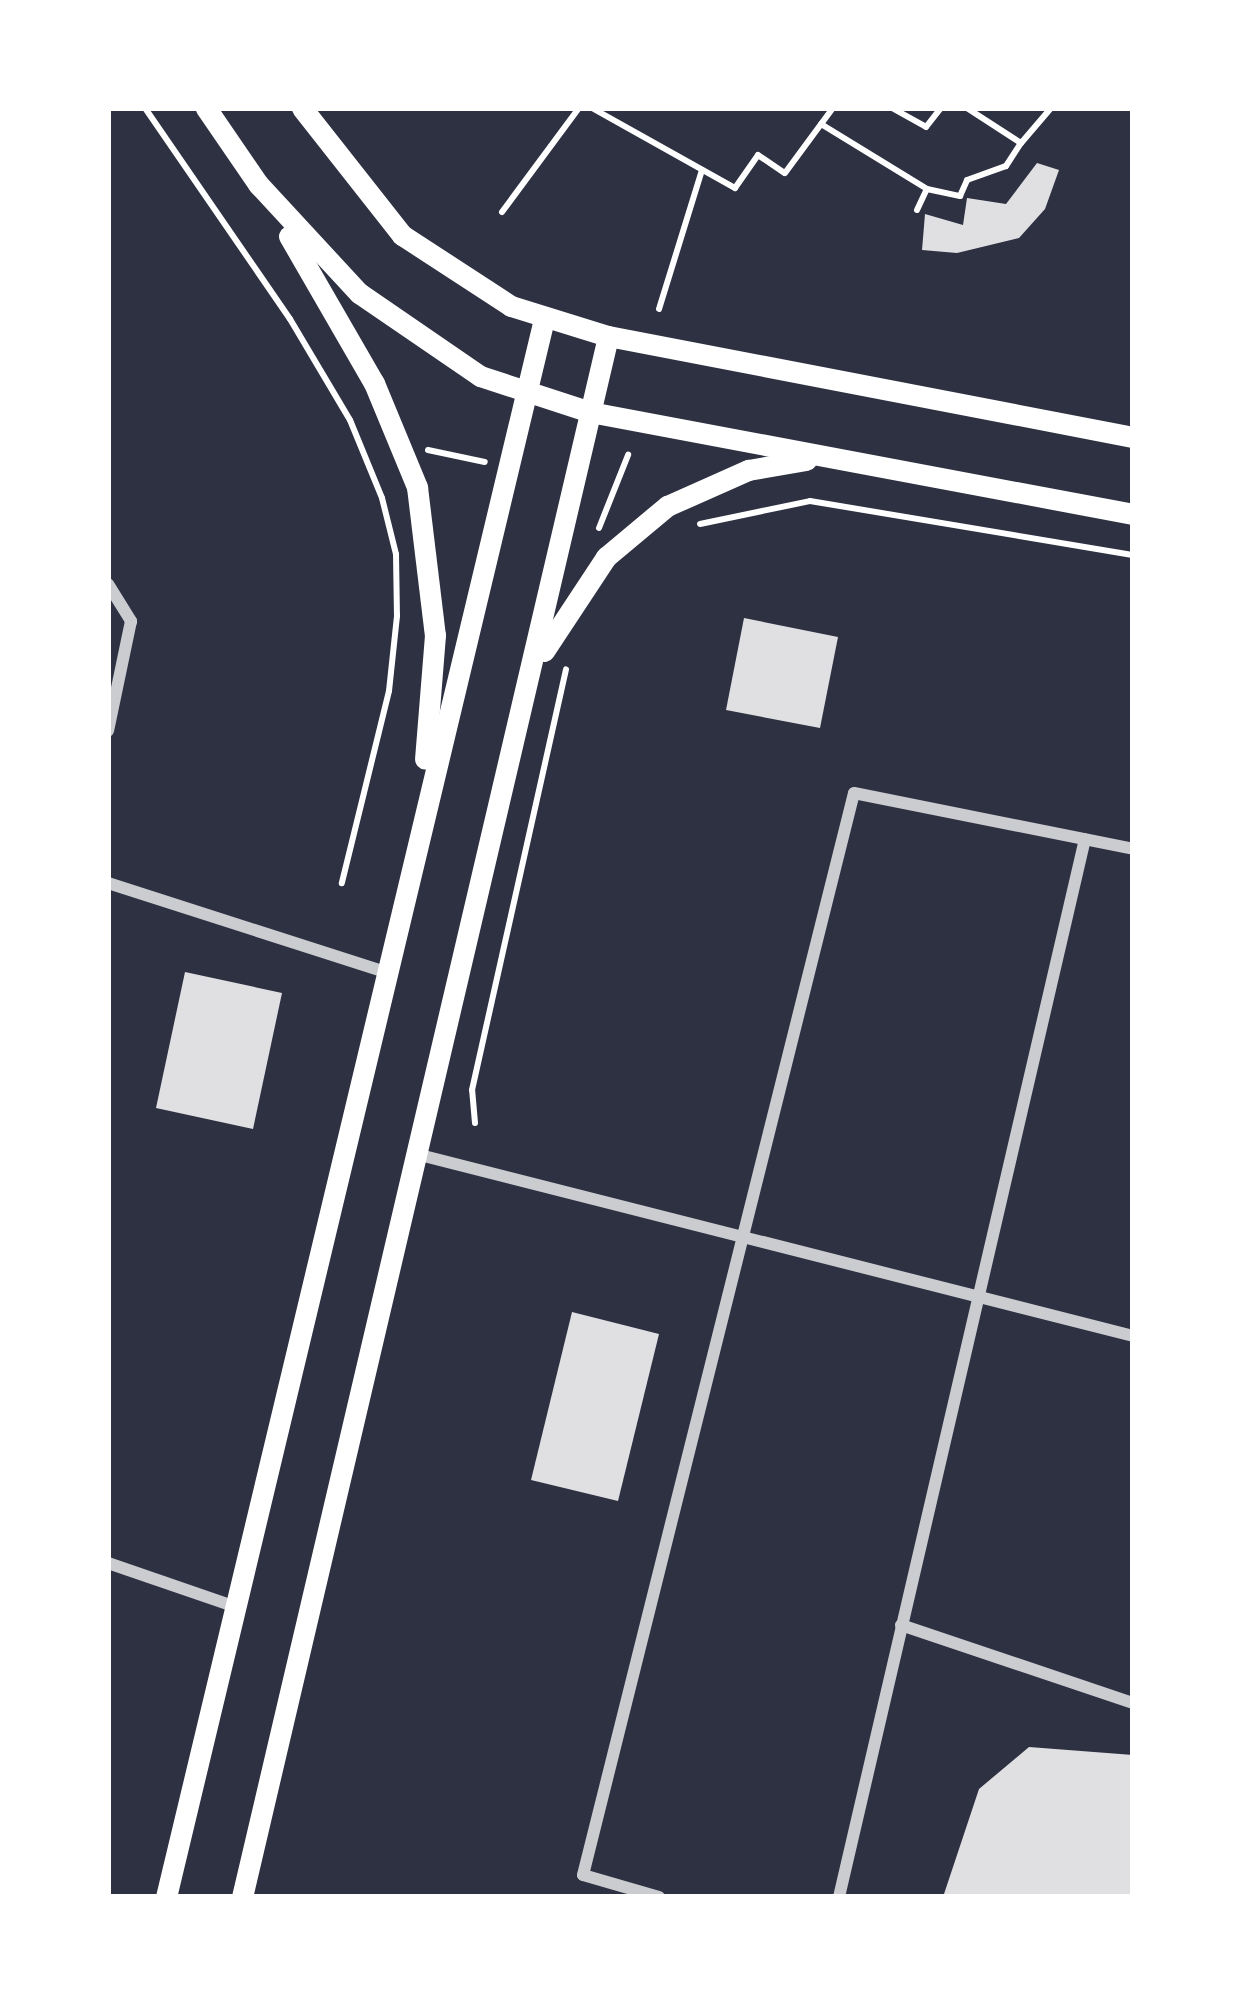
<!DOCTYPE html>
<html>
<head>
<meta charset="utf-8">
<style>
  body { margin:0 }
  #map { position:relative; width:1241px; height:2005px; overflow:hidden; background:#2d3142; font-family:Montserrat,sans-serif }
  div>[style] { position:absolute }
  .building>* { inset:0; background:#e0e0e3 }
  .path>* { height:6px; margin:-3px; padding:0 3px; transform-origin:3px; border-radius:3px; background:#fff }
  .minor>* { height:12px; margin:-6px; padding:0 6px; transform-origin:6px; border-radius:6px; background:#caccd0 }
  .secondary>* { height:21px; margin:-10.5px; padding:0 10.5px; transform-origin:10.5px; border-radius:10.5px; background:#fff }
  span { translate:-50% -50%; white-space:nowrap; text-align:center; line-height:1.15; -webkit-text-stroke:12px #fff; paint-order:stroke }
  .frame { position:absolute; inset:0; border:111px solid #fff; pointer-events:none }
</style>
</head>
<body>
<div id="map">
  <div class="building">
    <div style="clip-path:polygon(1037px 163px,1059px 170px,1045px 209px,1019px 238px,957px 253px,922px 250px,925px 214px,963px 225px,967px 198px,1006px 204px)"></div>
    <div style="clip-path:polygon(744px 618px,838px 637px,820px 728px,726px 710px)"></div>
    <div style="clip-path:polygon(185px 972px,282px 993px,253px 1129px,156px 1108px)"></div>
    <div style="clip-path:polygon(572px 1312px,659px 1334px,618px 1501px,531px 1480px)"></div>
    <div style="clip-path:polygon(1029px 1747px,1133px 1755px,1133px 1897px,943px 1897px,979px 1789px)"></div>
  </div>
  <div class="path">
    <div style="left:145px;top:108px;width:256px;rotate:55.5deg"></div>
    <div style="left:290px;top:319px;width:117px;rotate:59.3deg"></div>
    <div style="left:350px;top:420px;width:84px;rotate:67.7deg"></div>
    <div style="left:382px;top:498px;width:58px;rotate:76deg"></div>
    <div style="left:396px;top:554px;width:62px;rotate:89.1deg"></div>
    <div style="left:397px;top:616px;width:75px;rotate:96.1deg"></div>
    <div style="left:389px;top:691px;width:198px;rotate:103.8deg"></div>
    <div style="left:592px;top:108px;width:164px;rotate:29.2deg"></div>
    <div style="left:735px;top:188px;width:40px;rotate:-55.1deg"></div>
    <div style="left:758px;top:155px;width:32px;rotate:34deg"></div>
    <div style="left:785px;top:173px;width:81px;rotate:-53.6deg"></div>
    <div style="left:892px;top:108px;width:39px;rotate:29deg"></div>
    <div style="left:926px;top:127px;width:24px;rotate:-52deg"></div>
    <div style="left:821px;top:124px;width:124px;rotate:31.5deg"></div>
    <div style="left:1022px;top:142px;width:45px;rotate:-49.5deg"></div>
    <div style="left:917px;top:210px;width:23px;rotate:-65deg"></div>
    <div style="left:927px;top:189px;width:34px;rotate:12deg"></div>
    <div style="left:960px;top:196px;width:17px;rotate:-66deg"></div>
    <div style="left:967px;top:180px;width:41px;rotate:-19.7deg"></div>
    <div style="left:1006px;top:166px;width:27px;rotate:-57deg"></div>
    <div style="left:1021px;top:143px;width:64px;rotate:-147.1deg"></div>
    <div style="left:502px;top:212px;width:129px;rotate:-53.5deg"></div>
    <div style="left:659px;top:309px;width:145px;rotate:-72.8deg"></div>
    <div style="left:428px;top:450px;width:58px;rotate:11.9deg"></div>
    <div style="left:700px;top:524px;width:112px;rotate:-11.8deg"></div>
    <div style="left:810px;top:501px;width:327px;rotate:9.5deg"></div>
    <div style="left:599px;top:528px;width:79px;rotate:-68.3deg"></div>
    <div style="left:475px;top:1123px;width:33px;rotate:-95deg"></div>
    <div style="left:472px;top:1090px;width:431px;rotate:-77.4deg"></div>
  </div>
  <div class="minor">
    <div style="left:108px;top:584px;width:44px;rotate:58.1deg"></div>
    <div style="left:131px;top:621px;width:112px;rotate:101.8deg"></div>
    <div style="left:108px;top:883px;width:288px;rotate:17.8deg"></div>
    <div style="left:416px;top:1154px;width:740px;rotate:14.24deg"></div>
    <div style="left:108px;top:1563px;width:135px;rotate:19deg"></div>
    <div style="left:901px;top:1625px;width:245px;rotate:18.6deg"></div>
    <div style="left:659px;top:1897px;width:79px;rotate:-163.9deg"></div>
    <div style="left:583px;top:1875px;width:1115px;rotate:-75.94deg"></div>
    <div style="left:854px;top:793px;width:285px;rotate:11.3deg"></div>
    <div style="left:839px;top:1897px;width:1086px;rotate:-76.91deg"></div>
  </div>
  <div class="secondary">
    <div style="left:206px;top:108px;width:92px;rotate:55.6deg"></div>
    <div style="left:258px;top:184px;width:149px;rotate:47.2deg"></div>
    <div style="left:359px;top:293px;width:147px;rotate:34.4deg"></div>
    <div style="left:480px;top:376px;width:116px;rotate:18.1deg"></div>
    <div style="left:590px;top:412px;width:552px;rotate:10.64deg"></div>
    <div style="left:302px;top:108px;width:162px;rotate:51.8deg"></div>
    <div style="left:402px;top:235px;width:130px;rotate:33.1deg"></div>
    <div style="left:511px;top:306px;width:102px;rotate:17.2deg"></div>
    <div style="left:608px;top:336px;width:535px;rotate:10.89deg"></div>
    <div style="left:289px;top:236px;width:170px;rotate:60deg"></div>
    <div style="left:374px;top:383px;width:113px;rotate:67.5deg"></div>
    <div style="left:417px;top:487px;width:149px;rotate:83.1deg"></div>
    <div style="left:435px;top:635px;width:124px;rotate:94.6deg"></div>
    <div style="left:544px;top:651px;width:113px;rotate:-56.6deg"></div>
    <div style="left:606px;top:557px;width:80px;rotate:-39.9deg"></div>
    <div style="left:667px;top:506px;width:89px;rotate:-24deg"></div>
    <div style="left:748px;top:470px;width:59px;rotate:-9.8deg"></div>
    <div style="left:166px;top:1897px;width:1623px;rotate:-76.53deg"></div>
    <div style="left:242px;top:1897px;width:1603px;rotate:-76.8deg"></div>
  </div>
  <div class="frame"></div>
</div>
</body>
</html>
